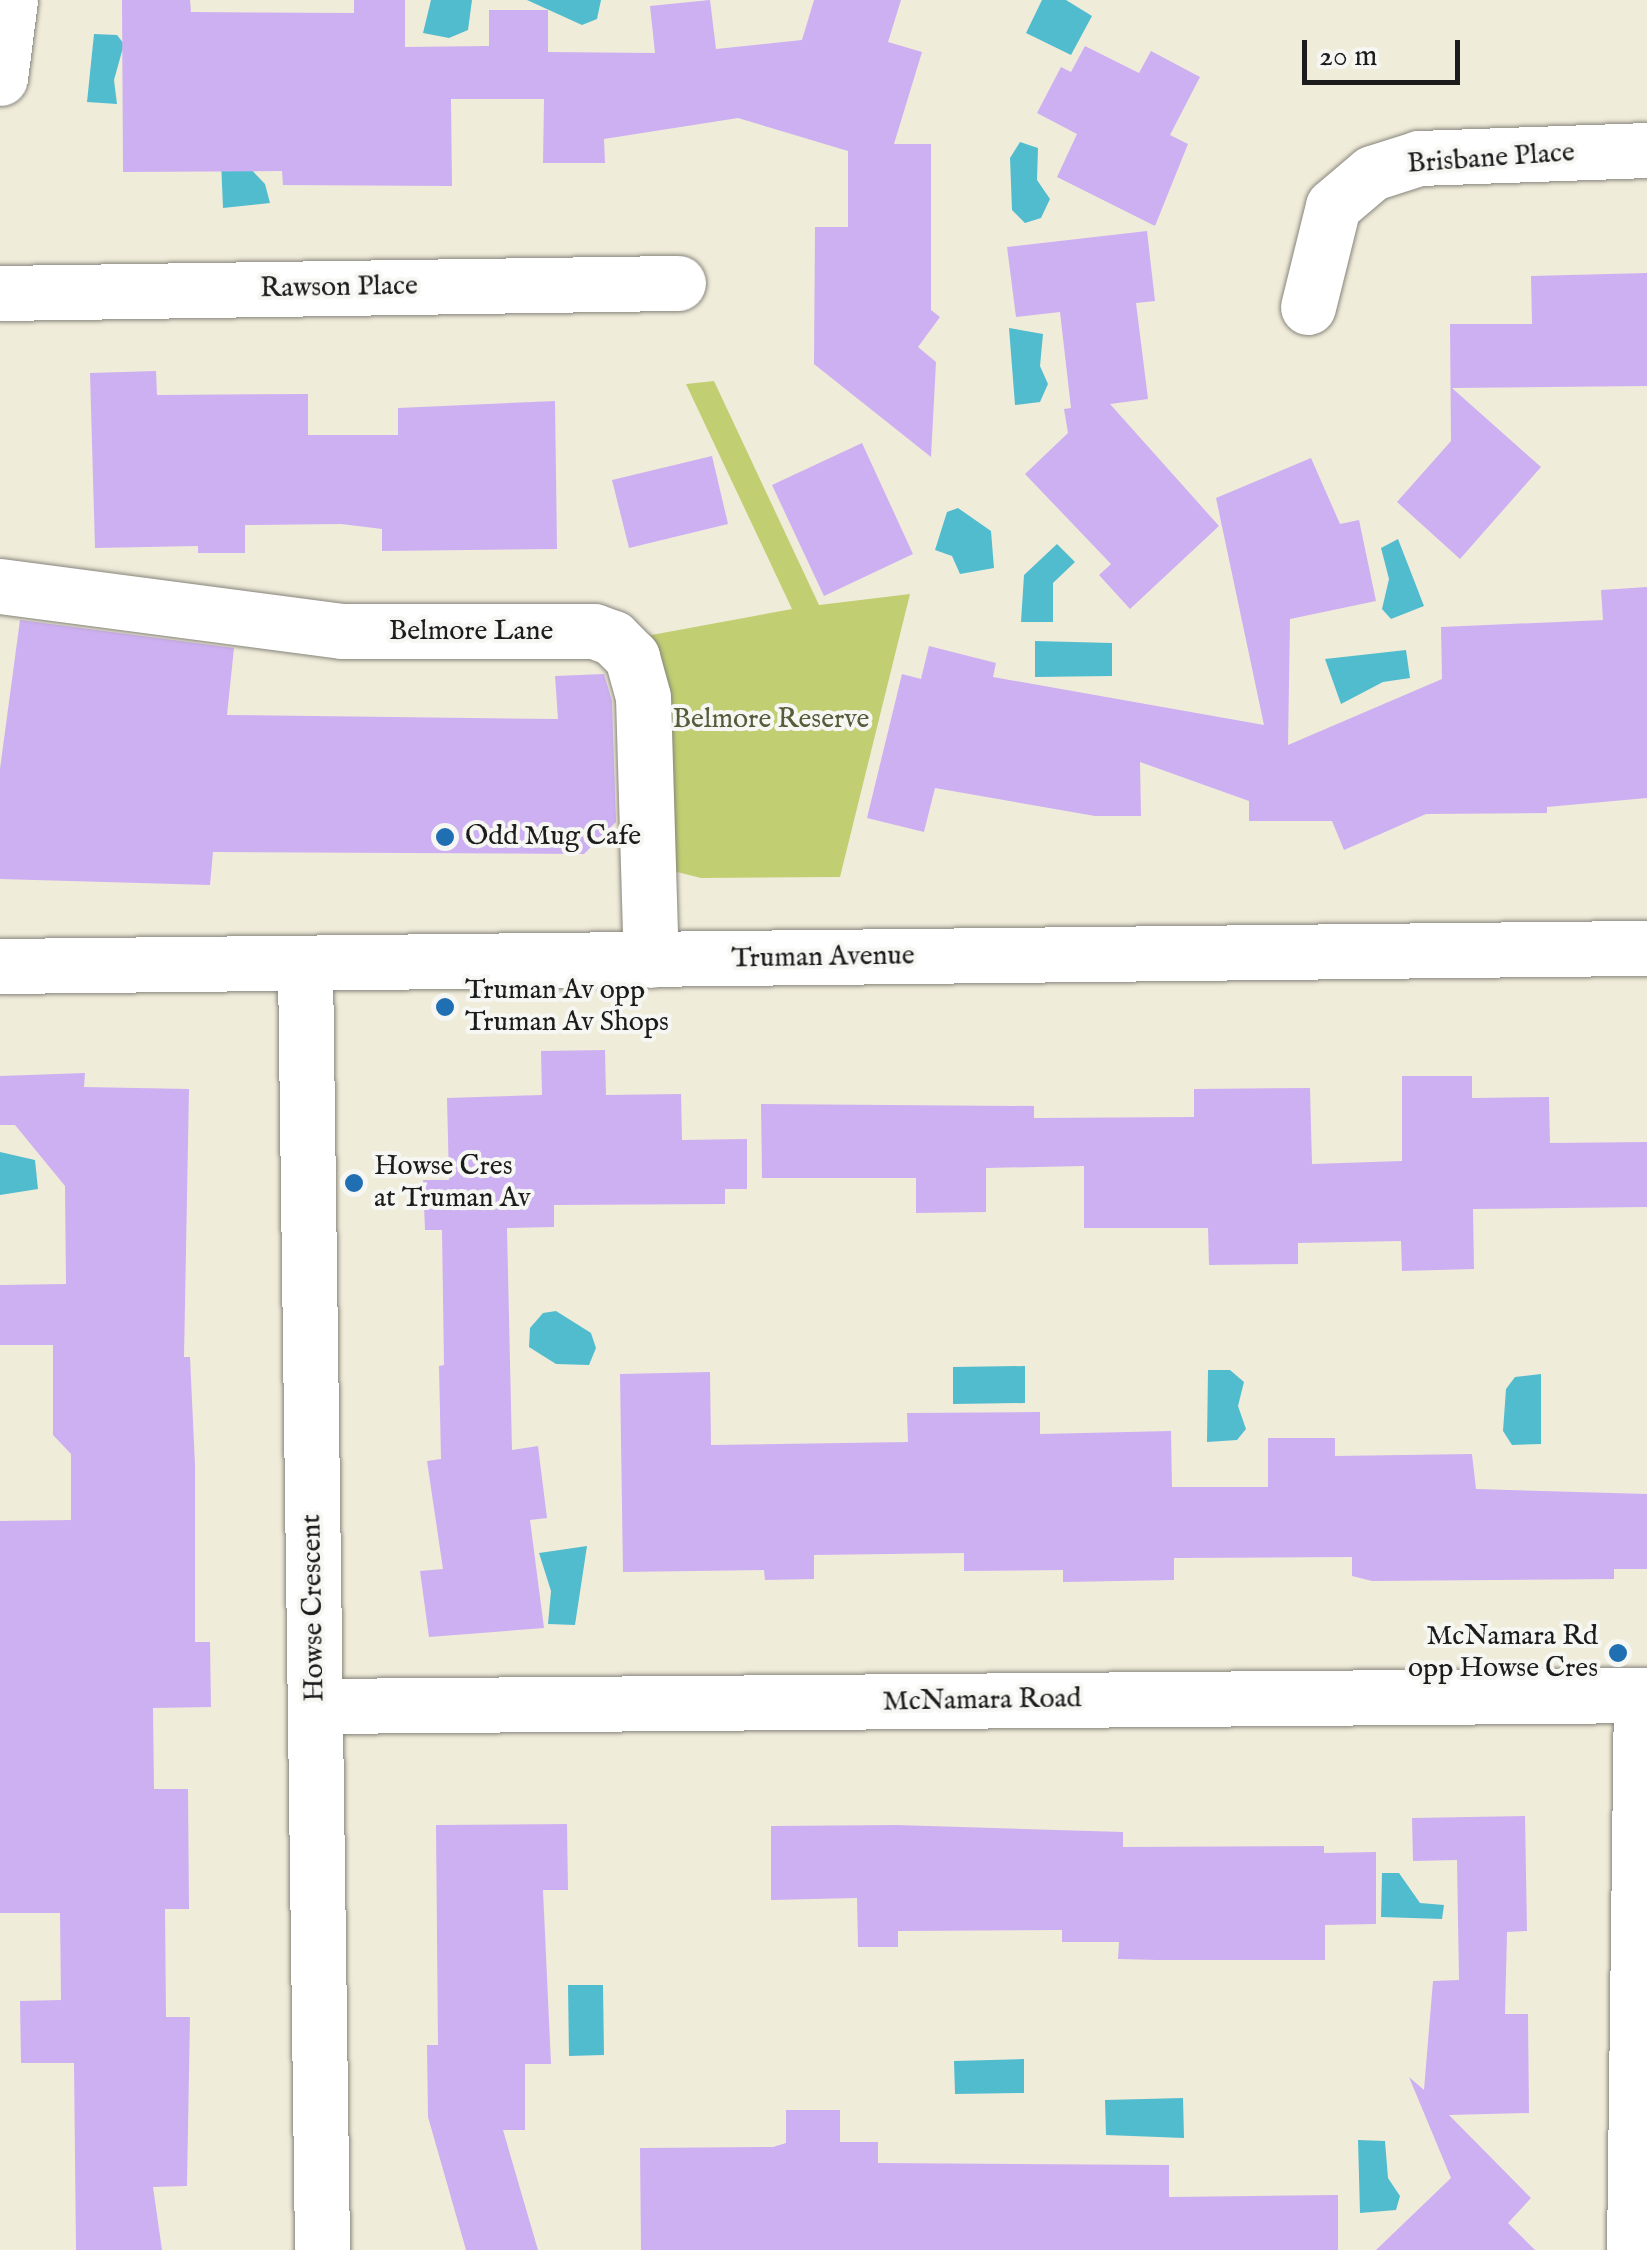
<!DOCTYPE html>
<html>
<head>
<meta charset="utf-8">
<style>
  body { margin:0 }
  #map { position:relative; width:1647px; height:2250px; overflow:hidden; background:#f0ecda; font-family:"IM FELL English",serif }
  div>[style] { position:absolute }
  .green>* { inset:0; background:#c1cf72 }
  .water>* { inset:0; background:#52bccf }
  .building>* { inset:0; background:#cdb0f2 }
  .roads { filter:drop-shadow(0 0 2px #86847b) drop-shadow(0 0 2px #86847b) }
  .street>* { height:55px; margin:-27.5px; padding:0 27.5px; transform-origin:27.5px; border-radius:27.5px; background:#fff }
  .secondary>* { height:55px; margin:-27.5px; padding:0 27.5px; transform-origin:27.5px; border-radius:27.5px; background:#fff }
  .dots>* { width:28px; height:28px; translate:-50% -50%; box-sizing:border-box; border:5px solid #f6f6f2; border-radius:50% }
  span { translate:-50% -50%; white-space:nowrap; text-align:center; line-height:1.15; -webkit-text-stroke:8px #f6f6f2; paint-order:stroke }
  .street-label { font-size:28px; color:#1c1c1c }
  .park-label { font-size:28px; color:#565b3a }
  .poi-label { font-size:28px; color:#1c1c1c }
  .left { translate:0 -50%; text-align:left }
  .right { translate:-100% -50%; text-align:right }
  .scale { position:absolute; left:1302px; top:40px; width:158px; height:45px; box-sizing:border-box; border:5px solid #1c1c1c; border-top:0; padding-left:12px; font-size:30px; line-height:35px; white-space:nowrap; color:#1c1c1c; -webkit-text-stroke:8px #f6f6f2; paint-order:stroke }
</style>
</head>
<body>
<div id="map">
  <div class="green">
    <div style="clip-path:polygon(714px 381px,819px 605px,910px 594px,840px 877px,701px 878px,673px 871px,635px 638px,792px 609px,686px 384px)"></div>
  </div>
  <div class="water">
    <div style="clip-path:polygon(431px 0,472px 0,468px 30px,449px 38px,423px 33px)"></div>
    <div style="clip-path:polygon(527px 0,601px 0,597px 19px,582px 25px)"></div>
    <div style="clip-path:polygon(1042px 0,1066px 0,1092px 16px,1071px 55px,1026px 33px)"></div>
    <div style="clip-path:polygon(94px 34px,117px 35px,124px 44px,114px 80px,117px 104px,87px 102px)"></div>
    <div style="clip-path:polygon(220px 137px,265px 184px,270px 203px,223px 208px)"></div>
    <div style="clip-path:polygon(1020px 142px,1038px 148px,1037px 180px,1050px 199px,1041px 218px,1025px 223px,1012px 210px,1010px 158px)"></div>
    <div style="clip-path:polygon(1009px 328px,1043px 334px,1040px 366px,1048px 384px,1040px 402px,1015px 405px)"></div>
    <div style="clip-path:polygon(958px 508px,991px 531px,994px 568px,960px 574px,952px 556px,935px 550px,947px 512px)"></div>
    <div style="clip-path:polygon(1398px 539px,1424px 606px,1391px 619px,1382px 609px,1389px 579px,1381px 548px)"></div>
    <div style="clip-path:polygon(1057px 544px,1075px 562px,1053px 583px,1053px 622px,1021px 622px,1024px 575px)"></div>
    <div style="clip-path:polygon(1035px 641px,1112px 643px,1112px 676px,1035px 677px)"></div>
    <div style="clip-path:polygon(1406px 650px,1410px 678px,1383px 682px,1341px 704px,1325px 659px)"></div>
    <div style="clip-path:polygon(0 1152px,35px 1160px,38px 1189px,0 1195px)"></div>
    <div style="clip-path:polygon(556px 1311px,591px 1333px,596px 1348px,589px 1365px,556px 1364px,529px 1347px,530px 1328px,543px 1313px)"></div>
    <div style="clip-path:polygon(1025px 1366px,1025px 1403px,953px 1404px,953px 1367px)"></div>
    <div style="clip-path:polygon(1208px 1370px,1230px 1370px,1244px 1382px,1238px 1406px,1246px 1429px,1237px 1440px,1207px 1442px)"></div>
    <div style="clip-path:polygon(1541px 1374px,1541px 1444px,1512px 1445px,1503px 1431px,1506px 1389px,1515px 1377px)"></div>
    <div style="clip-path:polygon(587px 1546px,575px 1625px,548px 1624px,551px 1591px,539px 1553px)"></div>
    <div style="clip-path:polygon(1382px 1873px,1399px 1873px,1420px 1903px,1444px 1905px,1442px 1919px,1381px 1917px)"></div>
    <div style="clip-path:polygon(568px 1985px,603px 1985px,604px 2055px,569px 2056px)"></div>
    <div style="clip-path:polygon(1024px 2059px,1024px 2093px,955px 2094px,954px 2061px)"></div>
    <div style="clip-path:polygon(1183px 2098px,1184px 2138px,1106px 2135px,1105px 2100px)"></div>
    <div style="clip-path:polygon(1358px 2140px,1385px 2141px,1388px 2178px,1400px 2196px,1396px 2210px,1360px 2213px)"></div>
  </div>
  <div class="building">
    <div style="clip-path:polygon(122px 0,190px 0,191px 12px,354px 13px,354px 0,405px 0,405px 47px,489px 46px,489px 10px,548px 10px,548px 52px,655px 53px,650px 6px,710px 0,716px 49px,802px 40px,814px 0,901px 0,888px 42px,922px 52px,894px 144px,931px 144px,931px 310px,940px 317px,918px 347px,936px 362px,931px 457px,814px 364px,815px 227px,848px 227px,848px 151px,738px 118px,604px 139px,605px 163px,543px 163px,544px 99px,451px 99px,452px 186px,283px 185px,282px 171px,123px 172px)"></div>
    <div style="clip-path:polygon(1085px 46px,1139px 73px,1151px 51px,1200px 77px,1170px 135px,1188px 144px,1155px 226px,1057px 177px,1077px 134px,1037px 113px,1061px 67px,1071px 72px)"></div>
    <div style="clip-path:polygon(1147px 231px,1155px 301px,1136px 303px,1148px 399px,1110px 404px,1219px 526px,1130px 609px,1099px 575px,1111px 564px,1025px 474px,1068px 433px,1064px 409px,1071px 408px,1060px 312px,1016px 317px,1007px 247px)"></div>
    <div style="clip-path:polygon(1647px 273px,1647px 386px,1452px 388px,1541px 467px,1460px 559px,1397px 502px,1451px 441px,1450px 324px,1532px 324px,1531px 276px)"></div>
    <div style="clip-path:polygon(156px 371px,157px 395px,308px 394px,308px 435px,398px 435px,398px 408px,555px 401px,557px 549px,382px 551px,382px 529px,341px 524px,245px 525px,245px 553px,198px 553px,198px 546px,95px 548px,90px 373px)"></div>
    <div style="clip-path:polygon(862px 443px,913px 554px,824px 596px,772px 485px)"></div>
    <div style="clip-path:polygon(712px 456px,728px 524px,629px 548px,612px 480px)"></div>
    <div style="clip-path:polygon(1311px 458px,1340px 524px,1359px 520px,1376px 601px,1290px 619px,1288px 745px,1442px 679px,1441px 627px,1603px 620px,1601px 590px,1647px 587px,1647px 798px,1547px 807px,1547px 813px,1426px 814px,1344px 850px,1332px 821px,1249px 821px,1249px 801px,1140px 762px,1141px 816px,1095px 816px,935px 788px,924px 832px,867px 818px,902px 674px,921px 679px,929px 646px,996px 663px,993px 677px,1264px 725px,1216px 498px)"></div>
    <div style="clip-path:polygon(20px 620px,234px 648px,227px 715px,558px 719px,555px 676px,604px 674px,612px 701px,616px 822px,584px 854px,213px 852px,210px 885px,0 879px,0 769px)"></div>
    <div style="clip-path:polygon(605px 1050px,606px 1095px,681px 1094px,682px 1140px,747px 1139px,747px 1189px,725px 1189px,725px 1204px,554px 1205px,554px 1227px,507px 1228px,512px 1450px,538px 1446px,547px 1518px,530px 1520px,544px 1628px,429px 1637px,420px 1571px,443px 1569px,427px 1461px,441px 1459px,439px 1366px,444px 1365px,442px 1230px,425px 1230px,423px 1180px,449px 1180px,447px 1098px,542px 1095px,541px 1051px)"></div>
    <div style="clip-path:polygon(85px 1073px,84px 1087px,189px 1089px,184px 1357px,190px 1357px,195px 1465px,195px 1642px,210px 1642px,211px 1707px,153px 1708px,154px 1789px,188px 1789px,189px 1909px,165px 1909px,166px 2017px,190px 2017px,187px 2186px,153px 2187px,162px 2250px,76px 2250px,74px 2063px,21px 2063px,20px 2001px,61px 2000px,60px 1913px,0 1913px,0 1521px,71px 1520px,71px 1454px,53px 1435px,53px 1345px,0 1345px,0 1285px,66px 1284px,65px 1186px,15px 1125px,0 1125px,0 1076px)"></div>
    <div style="clip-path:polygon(1402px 1076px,1472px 1076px,1472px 1098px,1549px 1097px,1550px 1143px,1647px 1142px,1647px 1207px,1473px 1209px,1474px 1269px,1402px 1271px,1401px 1241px,1298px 1243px,1298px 1264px,1209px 1265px,1208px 1228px,1084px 1228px,1084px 1166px,986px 1168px,986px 1212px,916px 1213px,916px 1178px,762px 1178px,761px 1104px,1034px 1106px,1034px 1118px,1194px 1117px,1194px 1089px,1310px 1088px,1312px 1164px,1402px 1161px)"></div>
    <div style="clip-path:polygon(710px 1372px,711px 1445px,908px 1442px,907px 1413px,1040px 1412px,1040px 1434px,1171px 1431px,1172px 1487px,1268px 1487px,1268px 1438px,1335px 1438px,1335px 1456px,1472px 1454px,1476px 1489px,1647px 1494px,1647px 1569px,1614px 1569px,1614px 1579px,1372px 1581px,1352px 1576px,1352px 1557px,1174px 1558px,1174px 1580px,1063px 1582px,1063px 1570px,964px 1571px,964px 1553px,814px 1555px,814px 1579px,765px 1580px,764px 1570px,623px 1572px,620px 1374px)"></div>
    <div style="clip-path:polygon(1525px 1816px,1527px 1931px,1507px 1932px,1505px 2014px,1528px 2014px,1529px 2113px,1449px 2115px,1531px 2198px,1508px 2223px,1535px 2250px,1376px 2250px,1451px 2178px,1409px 2077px,1424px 2090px,1433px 1981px,1459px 1980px,1457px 1860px,1413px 1861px,1412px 1818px)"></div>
    <div style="clip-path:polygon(567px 1824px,568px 1890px,543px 1890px,551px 2064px,525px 2064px,525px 2130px,503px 2130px,538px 2250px,466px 2250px,428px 2117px,427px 2045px,438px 2045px,436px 1825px)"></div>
    <div style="clip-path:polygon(896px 1825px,1123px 1832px,1123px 1847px,1324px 1846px,1324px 1853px,1376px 1852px,1376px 1924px,1325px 1925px,1325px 1960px,1157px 1960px,1118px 1959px,1119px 1942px,1062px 1942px,1062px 1930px,898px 1931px,898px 1947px,858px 1947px,857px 1898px,771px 1900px,771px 1826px)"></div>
    <div style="clip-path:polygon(786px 2110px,840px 2110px,840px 2142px,878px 2142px,878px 2163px,1169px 2165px,1169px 2197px,1338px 2195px,1338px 2250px,641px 2250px,640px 2148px,773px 2147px,786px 2143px)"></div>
  </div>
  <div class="roads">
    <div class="street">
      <div style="left:0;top:78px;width:79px;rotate:-82.7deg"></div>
      <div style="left:0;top:293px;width:678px;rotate:-0.85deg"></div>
      <div style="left:1308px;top:307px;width:104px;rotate:-76.1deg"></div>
      <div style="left:1333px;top:206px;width:51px;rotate:-40.2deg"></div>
      <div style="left:1372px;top:173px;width:49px;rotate:-17.7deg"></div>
      <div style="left:1419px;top:158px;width:228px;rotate:-2deg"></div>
      <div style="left:0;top:586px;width:345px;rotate:7.5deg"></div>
      <div style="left:342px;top:631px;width:252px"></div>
      <div style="left:594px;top:631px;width:20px;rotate:20deg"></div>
      <div style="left:613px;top:638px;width:27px;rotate:45deg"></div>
      <div style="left:632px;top:657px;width:41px;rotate:74.6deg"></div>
      <div style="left:643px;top:697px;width:263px;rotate:88.3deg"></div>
      <div style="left:305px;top:966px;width:1284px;rotate:89.24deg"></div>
      <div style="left:317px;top:1706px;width:1330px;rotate:-0.47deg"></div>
      <div style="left:1634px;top:2250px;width:555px;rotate:-89.28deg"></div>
    </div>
    <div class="secondary">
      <div style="left:0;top:966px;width:1647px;rotate:-0.63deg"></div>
    </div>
  </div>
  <div class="dots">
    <div style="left:445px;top:837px;background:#1f6fb2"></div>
    <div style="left:445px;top:1007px;background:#1f6fb2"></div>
    <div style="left:354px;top:1183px;background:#1f6fb2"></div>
    <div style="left:1618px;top:1653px;background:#1f6fb2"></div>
  </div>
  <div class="street-label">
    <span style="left:1491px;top:159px;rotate:-4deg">Brisbane Place</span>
    <span style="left:339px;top:288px;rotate:-1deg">Rawson Place</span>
    <span style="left:471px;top:632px">Belmore Lane</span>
    <span style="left:823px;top:958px;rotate:-1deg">Truman Avenue</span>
    <span style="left:314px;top:1608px;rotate:-91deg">Howse Crescent</span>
    <span style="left:982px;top:1701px;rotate:-1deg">McNamara Road</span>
  </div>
  <div class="park-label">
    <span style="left:771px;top:720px">Belmore Reserve</span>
  </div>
  <div class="poi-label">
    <span class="left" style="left:465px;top:837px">Odd Mug Cafe</span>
    <span class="left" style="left:465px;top:1007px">Truman Av opp<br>Truman Av Shops</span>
    <span class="left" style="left:374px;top:1183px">Howse Cres<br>at Truman Av</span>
    <span class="right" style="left:1598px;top:1653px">McNamara Rd<br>opp Howse Cres</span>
  </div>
  <div class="scale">20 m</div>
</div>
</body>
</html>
